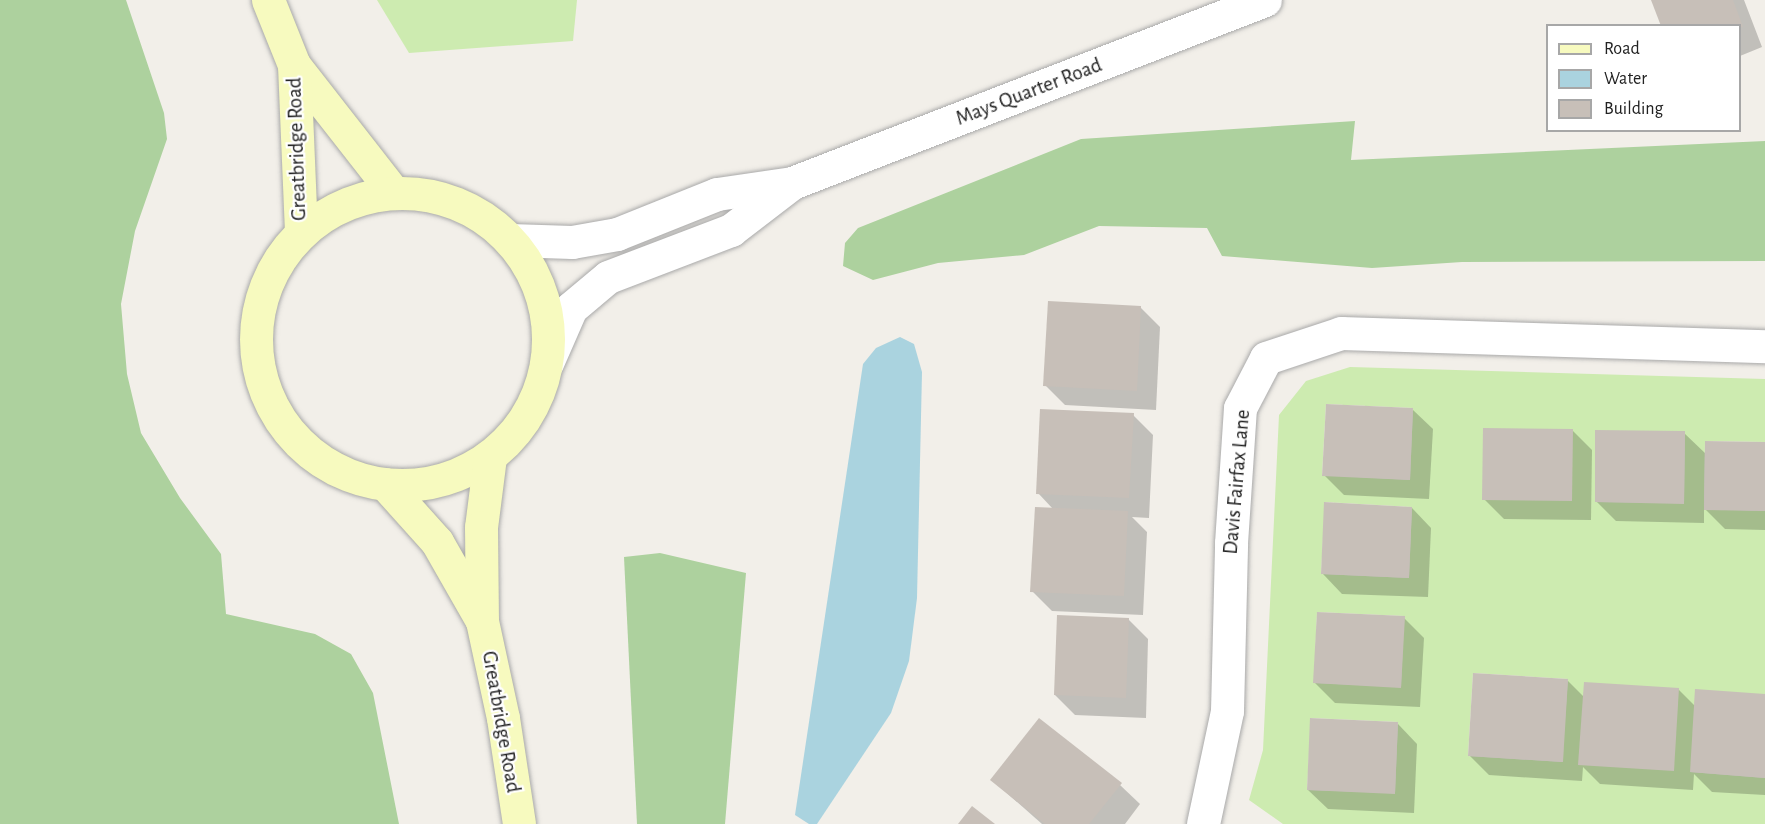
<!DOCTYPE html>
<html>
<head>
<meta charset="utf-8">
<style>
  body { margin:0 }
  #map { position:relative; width:1765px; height:824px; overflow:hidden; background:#f2efe9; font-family:"Alegreya Sans",sans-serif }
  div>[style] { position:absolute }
  .grass>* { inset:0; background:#cdebb0 }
  .forest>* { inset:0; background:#add19e }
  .water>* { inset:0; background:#aad3df }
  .shadow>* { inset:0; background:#0003 }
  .building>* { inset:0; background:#c7bfb8 }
  .roads { filter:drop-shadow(0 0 2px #a9a9a9) drop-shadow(0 0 2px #a9a9a9) }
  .street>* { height:33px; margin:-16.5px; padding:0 16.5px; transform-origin:16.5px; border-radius:16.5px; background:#fff }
  .secondary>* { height:33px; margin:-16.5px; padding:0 16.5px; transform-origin:16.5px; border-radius:16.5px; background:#f7fabf }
  .secondary>.ring { margin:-16.5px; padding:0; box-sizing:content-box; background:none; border:33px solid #f7fabf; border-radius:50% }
  span { translate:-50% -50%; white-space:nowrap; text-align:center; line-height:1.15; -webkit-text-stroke:4.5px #fff; paint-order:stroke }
  .street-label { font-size:21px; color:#222 }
  .legend { position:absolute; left:1546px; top:24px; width:195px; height:108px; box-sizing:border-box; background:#fff; border:2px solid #a7a7a7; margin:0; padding:8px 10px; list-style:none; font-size:18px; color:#222 }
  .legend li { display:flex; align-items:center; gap:12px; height:30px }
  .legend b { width:30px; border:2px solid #a7a7a7 }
</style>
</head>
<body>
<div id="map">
  <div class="grass">
    <div style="clip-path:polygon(377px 0,577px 0,573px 41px,409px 53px)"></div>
    <div style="clip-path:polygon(evenodd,1350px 367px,1765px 379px,1765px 442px,1705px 441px,1704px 509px,1765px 511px,1765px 694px,1690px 772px,1765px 778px,1765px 824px,1283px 824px,1249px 800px,1263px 750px,1279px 415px,1306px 381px,1350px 367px,1326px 404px,1413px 408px,1410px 480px,1322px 475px,1326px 404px,1350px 367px,1595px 431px,1685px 431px,1684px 503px,1595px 502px,1595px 431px,1350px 367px,1325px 502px,1412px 507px,1409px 578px,1321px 574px,1325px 502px,1350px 367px,1317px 612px,1404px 616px,1401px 687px,1314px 683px,1317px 612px,1350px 367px,1473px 673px,1568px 679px,1562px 762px,1468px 756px,1473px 673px,1350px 367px,1311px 718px,1398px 722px,1395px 793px,1307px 790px,1311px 718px)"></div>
  </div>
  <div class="forest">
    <div style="clip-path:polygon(0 0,126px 0,164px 113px,167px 139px,135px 231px,121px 304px,127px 374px,141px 433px,180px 498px,221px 554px,226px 614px,315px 634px,351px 654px,373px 693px,399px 824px,0 824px)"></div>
    <div style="clip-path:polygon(1355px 121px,1351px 160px,1765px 141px,1765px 261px,1462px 262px,1372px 268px,1222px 256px,1207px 228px,1099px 226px,1024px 255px,938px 263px,873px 280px,843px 266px,845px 243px,858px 228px,1081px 139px)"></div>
    <div style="clip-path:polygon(660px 553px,746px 573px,725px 824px,637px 824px,624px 557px)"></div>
  </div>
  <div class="water">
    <div style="clip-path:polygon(900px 337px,914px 344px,922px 372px,917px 598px,909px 661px,891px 713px,817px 824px,809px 824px,795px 815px,863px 364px,876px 348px)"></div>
  </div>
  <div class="shadow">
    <div style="clip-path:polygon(1653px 0,1744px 0,1762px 47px,1740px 56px,1740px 26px)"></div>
    <div style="clip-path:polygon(1140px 307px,1160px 327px,1156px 410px,1065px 405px,1045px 385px)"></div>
    <div style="clip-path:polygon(1413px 410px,1433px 429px,1429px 499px,1344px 495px,1324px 475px)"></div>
    <div style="clip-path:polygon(1133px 415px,1153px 435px,1149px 518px,1132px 517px,1147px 532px,1143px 615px,1052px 611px,1032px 591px,1053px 509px,1038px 493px)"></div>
    <div style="clip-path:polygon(1572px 430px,1592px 450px,1591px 520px,1504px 519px,1484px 499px)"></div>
    <div style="clip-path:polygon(1684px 433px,1706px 454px,1765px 444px,1765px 530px,1725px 529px,1704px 508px,1704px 523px,1616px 521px,1596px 501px)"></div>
    <div style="clip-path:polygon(1412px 508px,1431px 528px,1428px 597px,1342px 594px,1323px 574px)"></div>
    <div style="clip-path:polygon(1404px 618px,1424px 638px,1420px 707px,1335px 703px,1315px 683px)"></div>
    <div style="clip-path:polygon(1128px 619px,1148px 639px,1146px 718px,1075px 715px,1055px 695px)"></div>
    <div style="clip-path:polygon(1567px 680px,1585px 698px,1678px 689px,1696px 707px,1765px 696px,1765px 795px,1712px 792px,1694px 774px,1693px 790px,1600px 784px,1583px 767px,1582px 781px,1489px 775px,1469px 755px)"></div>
    <div style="clip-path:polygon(1398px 724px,1417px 744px,1414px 813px,1328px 809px,1308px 790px)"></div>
    <div style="clip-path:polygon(992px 780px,1120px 785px,1140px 804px,1125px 824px,1042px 824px)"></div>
  </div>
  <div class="building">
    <div style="clip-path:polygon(1651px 0,1733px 0,1743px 27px,1661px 26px)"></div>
    <div style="clip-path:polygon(1048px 301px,1141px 306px,1137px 391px,1043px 386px)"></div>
    <div style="clip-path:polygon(1326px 404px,1413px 408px,1410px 480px,1322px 476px)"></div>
    <div style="clip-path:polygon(1040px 409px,1134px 413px,1129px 498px,1036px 494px)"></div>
    <div style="clip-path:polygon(1483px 428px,1573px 429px,1572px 501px,1482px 500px)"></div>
    <div style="clip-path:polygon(1595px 430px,1685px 431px,1684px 504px,1595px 502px)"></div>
    <div style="clip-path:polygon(1705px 441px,1765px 442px,1765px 511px,1704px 510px)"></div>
    <div style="clip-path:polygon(1324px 502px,1412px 507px,1409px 578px,1321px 574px)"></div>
    <div style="clip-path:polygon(1035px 507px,1128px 511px,1124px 596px,1030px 592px)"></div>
    <div style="clip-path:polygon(1317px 612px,1405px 616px,1401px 688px,1313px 683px)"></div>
    <div style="clip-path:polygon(1057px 615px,1129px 618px,1126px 698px,1054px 695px)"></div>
    <div style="clip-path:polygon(1473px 673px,1568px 679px,1563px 762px,1468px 756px)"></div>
    <div style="clip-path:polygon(1584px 682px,1679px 688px,1674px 771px,1578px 765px)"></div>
    <div style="clip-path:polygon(1695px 689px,1765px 694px,1765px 778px,1690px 772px)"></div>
    <div style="clip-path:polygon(1039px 718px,1122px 783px,1089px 824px,1045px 824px,990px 780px)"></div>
    <div style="clip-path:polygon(1310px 718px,1398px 722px,1395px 794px,1307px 790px)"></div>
    <div style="clip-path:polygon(972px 806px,995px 824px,958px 824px)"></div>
  </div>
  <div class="roads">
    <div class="street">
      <div style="left:510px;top:240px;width:62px;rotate:1.8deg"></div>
      <div style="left:572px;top:242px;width:46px;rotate:-10.1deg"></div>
      <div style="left:617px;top:234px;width:108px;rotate:-21.8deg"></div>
      <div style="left:717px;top:194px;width:76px;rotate:-8.3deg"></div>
      <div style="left:792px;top:183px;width:507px;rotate:-21.15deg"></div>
      <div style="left:547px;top:363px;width:60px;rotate:-66.4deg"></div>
      <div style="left:571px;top:308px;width:48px;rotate:-40deg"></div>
      <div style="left:608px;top:277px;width:132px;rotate:-20.9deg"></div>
      <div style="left:731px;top:230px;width:76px;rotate:-37.5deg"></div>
      <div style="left:1203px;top:824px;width:116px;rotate:-78deg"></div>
      <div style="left:1227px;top:711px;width:168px;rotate:-88.6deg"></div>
      <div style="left:1231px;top:543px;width:135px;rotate:-86.2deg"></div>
      <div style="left:1240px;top:408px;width:56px;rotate:-62.5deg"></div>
      <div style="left:1266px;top:358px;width:79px;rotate:-18.4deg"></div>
      <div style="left:1341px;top:333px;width:424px;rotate:1.8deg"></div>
    </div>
    <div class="secondary">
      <div style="left:268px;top:0;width:70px;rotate:68.2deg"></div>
      <div style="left:294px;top:65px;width:162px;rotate:52deg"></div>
      <div style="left:294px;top:65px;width:168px;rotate:87.6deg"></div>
      <div class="ring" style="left:256px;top:193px;width:259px;height:259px"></div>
      <div style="left:490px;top:457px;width:71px;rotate:97.3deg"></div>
      <div style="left:481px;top:527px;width:94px;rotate:89.4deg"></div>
      <div style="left:482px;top:621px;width:99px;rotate:77.8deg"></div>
      <div style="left:503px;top:718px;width:107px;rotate:81.4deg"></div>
      <div style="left:385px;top:484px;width:78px;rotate:48.1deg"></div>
      <div style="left:437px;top:542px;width:89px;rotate:60.3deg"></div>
    </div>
  </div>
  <div class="street-label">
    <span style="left:1029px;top:92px;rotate:-21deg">Mays Quarter Road</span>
    <span style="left:297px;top:149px;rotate:-92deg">Greatbridge Road</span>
    <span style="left:1237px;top:482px;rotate:-85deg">Davis Fairfax Lane</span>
    <span style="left:501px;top:722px;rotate:80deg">Greatbridge Road</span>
  </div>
  <ul class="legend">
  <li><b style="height:8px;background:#f7fabf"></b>Road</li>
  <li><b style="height:16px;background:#aad3df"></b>Water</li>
  <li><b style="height:16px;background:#c7bfb8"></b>Building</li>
  </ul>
</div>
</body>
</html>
